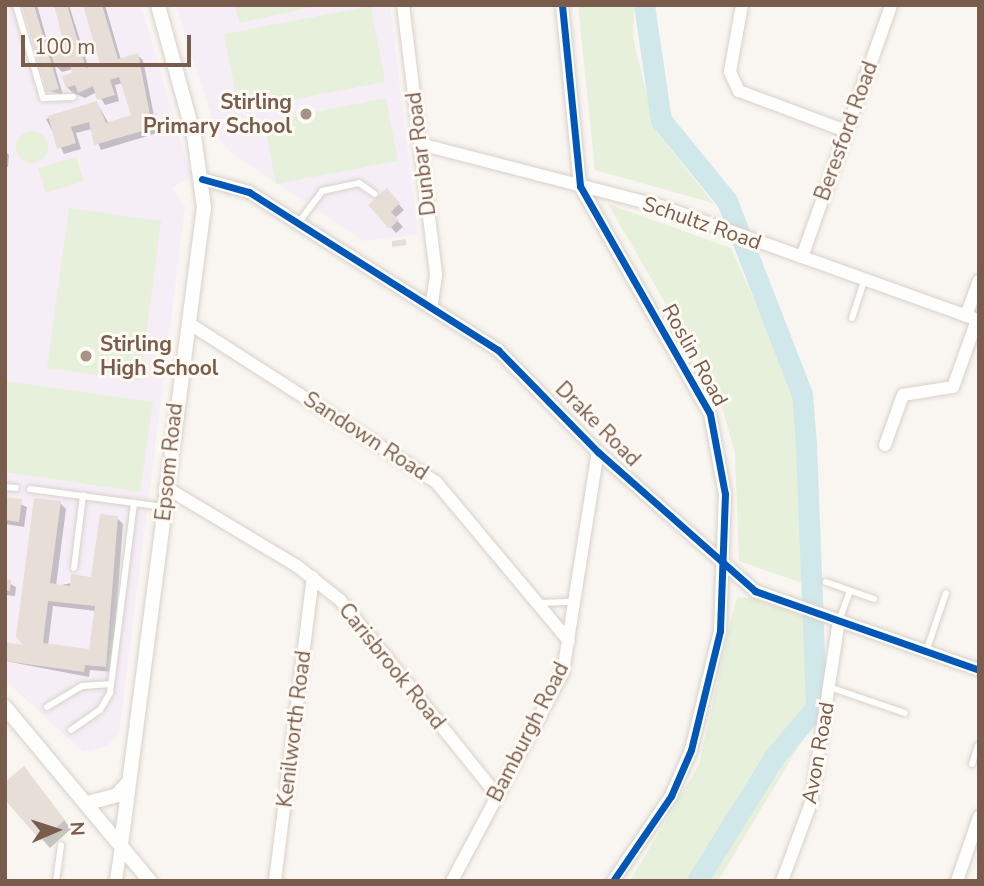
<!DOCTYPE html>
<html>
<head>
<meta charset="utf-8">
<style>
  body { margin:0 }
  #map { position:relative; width:984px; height:886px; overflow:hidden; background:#f9f5f0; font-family:"Nunito Sans",sans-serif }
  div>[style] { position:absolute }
  .education>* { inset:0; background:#f6eef6 }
  .green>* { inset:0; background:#e7f0db }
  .round { border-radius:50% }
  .shadow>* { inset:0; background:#0003 }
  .river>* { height:21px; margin:-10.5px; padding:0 10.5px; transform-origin:10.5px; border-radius:10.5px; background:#d0e8ea }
  .building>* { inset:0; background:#e6ded7 }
  .roads { filter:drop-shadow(0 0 2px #d7d1cb) drop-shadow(0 0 2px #d7d1cb) }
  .service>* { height:6px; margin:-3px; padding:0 3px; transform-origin:3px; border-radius:3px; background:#fefefd }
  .minor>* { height:12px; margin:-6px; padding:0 6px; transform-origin:6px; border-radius:6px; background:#fefefd }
  .tertiary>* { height:14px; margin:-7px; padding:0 7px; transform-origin:7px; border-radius:7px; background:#fefefd }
  .cycleway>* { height:7px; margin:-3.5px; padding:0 3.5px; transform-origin:3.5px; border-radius:3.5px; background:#0057b8 }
  .dots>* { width:19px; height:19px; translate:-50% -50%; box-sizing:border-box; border:4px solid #fffaf3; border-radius:50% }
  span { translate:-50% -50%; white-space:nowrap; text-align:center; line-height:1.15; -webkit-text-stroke:6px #fffaf3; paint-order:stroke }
  .poi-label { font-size:21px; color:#7a5c4d; font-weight:700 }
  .right { translate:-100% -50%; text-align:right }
  .left { translate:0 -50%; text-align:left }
  .street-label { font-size:21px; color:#7a5c4d }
  .frame { position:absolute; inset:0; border:7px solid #7a5c4d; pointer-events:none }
  .north { position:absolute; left:21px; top:795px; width:70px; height:70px; -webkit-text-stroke:5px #fffaf3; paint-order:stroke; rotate:87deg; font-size:19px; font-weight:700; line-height:28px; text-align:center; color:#7a5c4d }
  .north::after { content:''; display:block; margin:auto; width:24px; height:32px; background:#7a5c4d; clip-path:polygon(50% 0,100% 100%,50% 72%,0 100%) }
  .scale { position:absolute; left:21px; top:35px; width:170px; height:32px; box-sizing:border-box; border:4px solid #7a5c4d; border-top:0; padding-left:9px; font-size:21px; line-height:24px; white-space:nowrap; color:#7a5c4d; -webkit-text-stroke:5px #fffaf3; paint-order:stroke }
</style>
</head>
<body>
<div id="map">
  <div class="education">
    <div style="clip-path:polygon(5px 5px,141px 5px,191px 177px,172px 188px,185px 207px,119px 734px,107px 746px,83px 752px,5px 680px)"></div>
    <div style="clip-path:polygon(176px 5px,390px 5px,418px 234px,364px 241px,230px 152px,218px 137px)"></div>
  </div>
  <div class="green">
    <div style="clip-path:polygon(235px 5px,311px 5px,312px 7px,239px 23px)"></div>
    <div style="clip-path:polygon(578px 5px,634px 5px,633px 38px,656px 131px,713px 203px,595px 170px)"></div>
    <div style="clip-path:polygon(371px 6px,385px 82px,239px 110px,224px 34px)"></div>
    <div style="clip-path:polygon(386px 98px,398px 161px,276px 184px,264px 122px)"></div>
    <div class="round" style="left:16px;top:131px;width:32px;height:32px"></div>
    <div style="clip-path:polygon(76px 157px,84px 181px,46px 193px,38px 168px)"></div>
    <div style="clip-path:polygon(608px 204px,731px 248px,799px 403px,805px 584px,739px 561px,735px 453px,719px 396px)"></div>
    <div style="clip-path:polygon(69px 208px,161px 221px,140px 381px,47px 368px)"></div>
    <div style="clip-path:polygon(5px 381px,153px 402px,140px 492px,5px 472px)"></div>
    <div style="clip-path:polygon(749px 597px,822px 623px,818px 714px,718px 881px,630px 881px,699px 765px,732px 614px,737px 598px)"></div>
  </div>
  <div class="shadow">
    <div style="clip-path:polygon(24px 5px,37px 5px,50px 51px,66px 47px,56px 5px,69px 5px,89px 69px,102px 65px,85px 5px,105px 5px,121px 60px,137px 55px,143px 60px,154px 116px,164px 131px,101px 150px,92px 129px,76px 133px,81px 149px,64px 154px,46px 119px,97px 103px,109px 124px,133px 117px,123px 83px,115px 85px,119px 101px,105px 105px,97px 92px,85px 98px,73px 93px,67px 87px,73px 69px,62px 72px,54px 64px,63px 95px,49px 91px)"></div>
    <div style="clip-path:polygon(5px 151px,9px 155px,8px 167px,5px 167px)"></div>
    <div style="clip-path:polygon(392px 197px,404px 210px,395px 218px,403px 227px,396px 233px,371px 205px)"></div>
    <div style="clip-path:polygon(5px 498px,27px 507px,24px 527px,5px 524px)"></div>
    <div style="clip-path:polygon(evenodd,60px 503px,66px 509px,56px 586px,93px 579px,117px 518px,123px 524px,112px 672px,90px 670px,89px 677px,5px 661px,27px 647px,60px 503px,53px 606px,96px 611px,91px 651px,48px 646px,53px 606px)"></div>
    <div style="clip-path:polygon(5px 581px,16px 587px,15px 596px,5px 595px)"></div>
    <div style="clip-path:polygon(24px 768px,71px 829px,50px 848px,5px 798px)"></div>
  </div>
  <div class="river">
    <div style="left:644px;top:5px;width:116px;rotate:81.6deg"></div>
    <div style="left:661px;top:120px;width:104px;rotate:50.8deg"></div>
    <div style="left:727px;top:201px;width:207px;rotate:68.8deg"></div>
    <div style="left:802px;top:394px;width:51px;rotate:85.5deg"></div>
    <div style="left:806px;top:445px;width:262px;rotate:87.8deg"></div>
    <div style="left:816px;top:707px;width:64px;rotate:129.9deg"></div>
    <div style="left:775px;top:756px;width:147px;rotate:122deg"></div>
  </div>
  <div class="building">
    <div style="clip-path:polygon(22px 5px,34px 5px,59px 89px,47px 92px)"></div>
    <div style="clip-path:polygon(54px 5px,67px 5px,86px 68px,100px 64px,83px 5px,102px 5px,118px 59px,138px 53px,150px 115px,156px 113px,159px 126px,94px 145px,89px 122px,71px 127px,76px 143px,57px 149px,48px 116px,97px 101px,106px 123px,131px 115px,119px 77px,110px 80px,115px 95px,97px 100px,93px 86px,78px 93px,75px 85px,66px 88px,62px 76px,72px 73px,69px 63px,55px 67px,50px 50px,64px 45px)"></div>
    <div style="clip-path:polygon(387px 188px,400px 203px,391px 212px,399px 220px,389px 229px,368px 205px)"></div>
    <div style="clip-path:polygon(406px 239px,406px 245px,392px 247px,392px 241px)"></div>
    <div style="clip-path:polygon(5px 497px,22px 499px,19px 522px,5px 520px)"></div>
    <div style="clip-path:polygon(evenodd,34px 498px,61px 501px,50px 583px,70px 586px,71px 574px,91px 577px,100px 514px,118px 516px,106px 667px,85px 665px,84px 672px,5px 661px,5px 642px,23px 645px,16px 637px,34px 498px,48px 601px,95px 606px,89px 649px,43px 643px,48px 601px)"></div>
    <div style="clip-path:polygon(5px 579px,11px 580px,10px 591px,5px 591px)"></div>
    <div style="clip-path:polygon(24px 766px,65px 820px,41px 841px,5px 800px,5px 782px)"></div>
  </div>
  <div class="roads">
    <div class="service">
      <div style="left:16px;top:5px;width:97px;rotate:73.8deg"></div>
      <div style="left:43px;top:98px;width:30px;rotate:-2deg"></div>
      <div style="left:299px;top:222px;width:39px;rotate:-53deg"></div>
      <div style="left:322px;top:191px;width:38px;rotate:-12deg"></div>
      <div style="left:359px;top:183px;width:19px;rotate:35deg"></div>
      <div style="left:852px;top:318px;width:40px;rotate:-72deg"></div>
      <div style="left:5px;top:487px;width:11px;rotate:5deg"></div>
      <div style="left:30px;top:489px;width:135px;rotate:7.7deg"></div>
      <div style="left:74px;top:568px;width:73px;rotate:-82.9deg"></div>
      <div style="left:826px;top:582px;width:51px;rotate:19.5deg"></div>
      <div style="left:539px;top:603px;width:35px;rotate:-2deg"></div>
      <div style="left:839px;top:621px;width:32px;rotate:-70deg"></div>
      <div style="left:926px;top:652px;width:62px;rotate:-71.3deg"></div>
      <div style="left:829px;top:687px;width:80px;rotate:18.9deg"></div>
      <div style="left:47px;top:707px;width:41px;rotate:-31deg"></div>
      <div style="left:82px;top:686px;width:29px;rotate:-4deg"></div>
      <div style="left:71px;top:730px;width:35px;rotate:-35deg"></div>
      <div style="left:100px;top:710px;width:20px;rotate:-60deg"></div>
      <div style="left:110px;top:693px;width:192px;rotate:-82.8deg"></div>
      <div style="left:972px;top:764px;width:19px;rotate:-72deg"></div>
      <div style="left:56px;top:881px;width:36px;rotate:-82deg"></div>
    </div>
    <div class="minor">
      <div style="left:403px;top:5px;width:272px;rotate:83deg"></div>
      <div style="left:436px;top:275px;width:27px;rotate:98deg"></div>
      <div style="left:562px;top:5px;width:182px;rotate:84.3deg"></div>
      <div style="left:580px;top:186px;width:262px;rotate:60.3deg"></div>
      <div style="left:710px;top:414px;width:81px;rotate:79.4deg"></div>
      <div style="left:725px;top:494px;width:137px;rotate:92.1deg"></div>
      <div style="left:720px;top:631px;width:122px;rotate:103.7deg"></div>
      <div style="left:691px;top:750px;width:50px;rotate:113.5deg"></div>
      <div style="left:671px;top:796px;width:103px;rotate:124.3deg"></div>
      <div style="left:742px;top:5px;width:68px;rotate:100.2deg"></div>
      <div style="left:730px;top:72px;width:21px;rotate:65deg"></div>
      <div style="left:739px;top:91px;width:114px;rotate:20.5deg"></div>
      <div style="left:420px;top:144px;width:248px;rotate:14.5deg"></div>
      <div style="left:660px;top:206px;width:339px;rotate:19.7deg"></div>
      <div style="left:202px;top:179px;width:49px;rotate:15.5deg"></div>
      <div style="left:249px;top:192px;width:295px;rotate:32.4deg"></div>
      <div style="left:498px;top:350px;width:143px;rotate:45.6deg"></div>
      <div style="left:598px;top:452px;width:210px;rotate:41.5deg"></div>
      <div style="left:755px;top:591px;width:238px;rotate:19.4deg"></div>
      <div style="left:802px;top:257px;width:267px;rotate:-70.5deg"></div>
      <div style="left:966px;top:316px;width:37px;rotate:-70deg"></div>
      <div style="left:190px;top:324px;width:292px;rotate:32.7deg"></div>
      <div style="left:436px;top:482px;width:207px;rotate:50.1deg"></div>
      <div style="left:885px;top:445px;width:53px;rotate:-70.2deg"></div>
      <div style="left:903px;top:395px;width:51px;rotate:-9.1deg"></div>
      <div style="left:953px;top:387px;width:71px;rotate:-70.3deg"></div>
      <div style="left:165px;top:487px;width:154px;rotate:30.9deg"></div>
      <div style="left:297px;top:566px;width:55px;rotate:38.3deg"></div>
      <div style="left:340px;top:600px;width:250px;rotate:51.2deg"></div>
      <div style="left:116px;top:881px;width:36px;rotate:-82deg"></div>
      <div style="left:275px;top:881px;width:306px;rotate:-82.9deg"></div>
      <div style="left:452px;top:881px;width:237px;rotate:-62deg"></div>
      <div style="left:563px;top:672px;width:223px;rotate:-81deg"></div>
      <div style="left:782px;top:881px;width:83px;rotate:-69.6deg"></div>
      <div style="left:811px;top:803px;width:184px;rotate:-81.3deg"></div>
      <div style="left:957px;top:881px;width:68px;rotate:-71deg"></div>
    </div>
    <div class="tertiary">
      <div style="left:5px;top:707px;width:226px;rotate:50.2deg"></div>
      <div style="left:88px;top:803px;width:30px;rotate:-15deg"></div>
      <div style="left:117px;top:795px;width:15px;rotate:-48deg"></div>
      <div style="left:121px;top:845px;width:643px;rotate:-82.59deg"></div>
      <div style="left:204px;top:207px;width:72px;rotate:-98deg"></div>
      <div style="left:194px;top:136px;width:136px;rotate:-105.4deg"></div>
    </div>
  </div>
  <div class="cycleway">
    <div style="left:562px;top:5px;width:182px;rotate:84.3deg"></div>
    <div style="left:580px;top:186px;width:262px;rotate:60.3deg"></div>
    <div style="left:710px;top:414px;width:81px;rotate:79.4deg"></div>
    <div style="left:725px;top:494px;width:137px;rotate:92.1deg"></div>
    <div style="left:720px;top:631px;width:122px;rotate:103.7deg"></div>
    <div style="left:691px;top:750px;width:50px;rotate:113.5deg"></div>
    <div style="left:671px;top:796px;width:103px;rotate:124.3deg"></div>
    <div style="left:202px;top:179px;width:49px;rotate:15.5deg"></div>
    <div style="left:249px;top:192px;width:295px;rotate:32.4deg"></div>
    <div style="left:498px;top:350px;width:143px;rotate:45.6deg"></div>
    <div style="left:598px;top:452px;width:210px;rotate:41.5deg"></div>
    <div style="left:755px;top:591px;width:238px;rotate:19.4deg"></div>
  </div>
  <div class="dots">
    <div style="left:306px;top:114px;background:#a69286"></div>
    <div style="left:86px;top:356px;background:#a69286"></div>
  </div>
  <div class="poi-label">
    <span class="right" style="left:292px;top:114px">Stirling<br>Primary School</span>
    <span class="left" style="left:100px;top:356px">Stirling<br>High School</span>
  </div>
  <div class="street-label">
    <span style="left:846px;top:131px;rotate:-70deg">Beresford Road</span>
    <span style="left:421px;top:154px;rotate:-97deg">Dunbar Road</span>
    <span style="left:702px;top:223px;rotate:19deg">Schultz Road</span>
    <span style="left:695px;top:355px;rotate:61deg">Roslin Road</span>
    <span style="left:598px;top:424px;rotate:45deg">Drake Road</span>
    <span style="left:366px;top:436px;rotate:33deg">Sandown Road</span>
    <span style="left:169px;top:462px;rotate:-84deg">Epsom Road</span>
    <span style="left:392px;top:666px;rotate:51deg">Carisbrook Road</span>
    <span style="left:294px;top:729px;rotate:-83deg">Kenilworth Road</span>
    <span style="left:528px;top:732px;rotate:-63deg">Bamburgh Road</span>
    <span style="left:818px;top:753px;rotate:-80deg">Avon Road</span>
  </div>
  <div class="frame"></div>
  <div class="north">N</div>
  <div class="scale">100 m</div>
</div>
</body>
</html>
